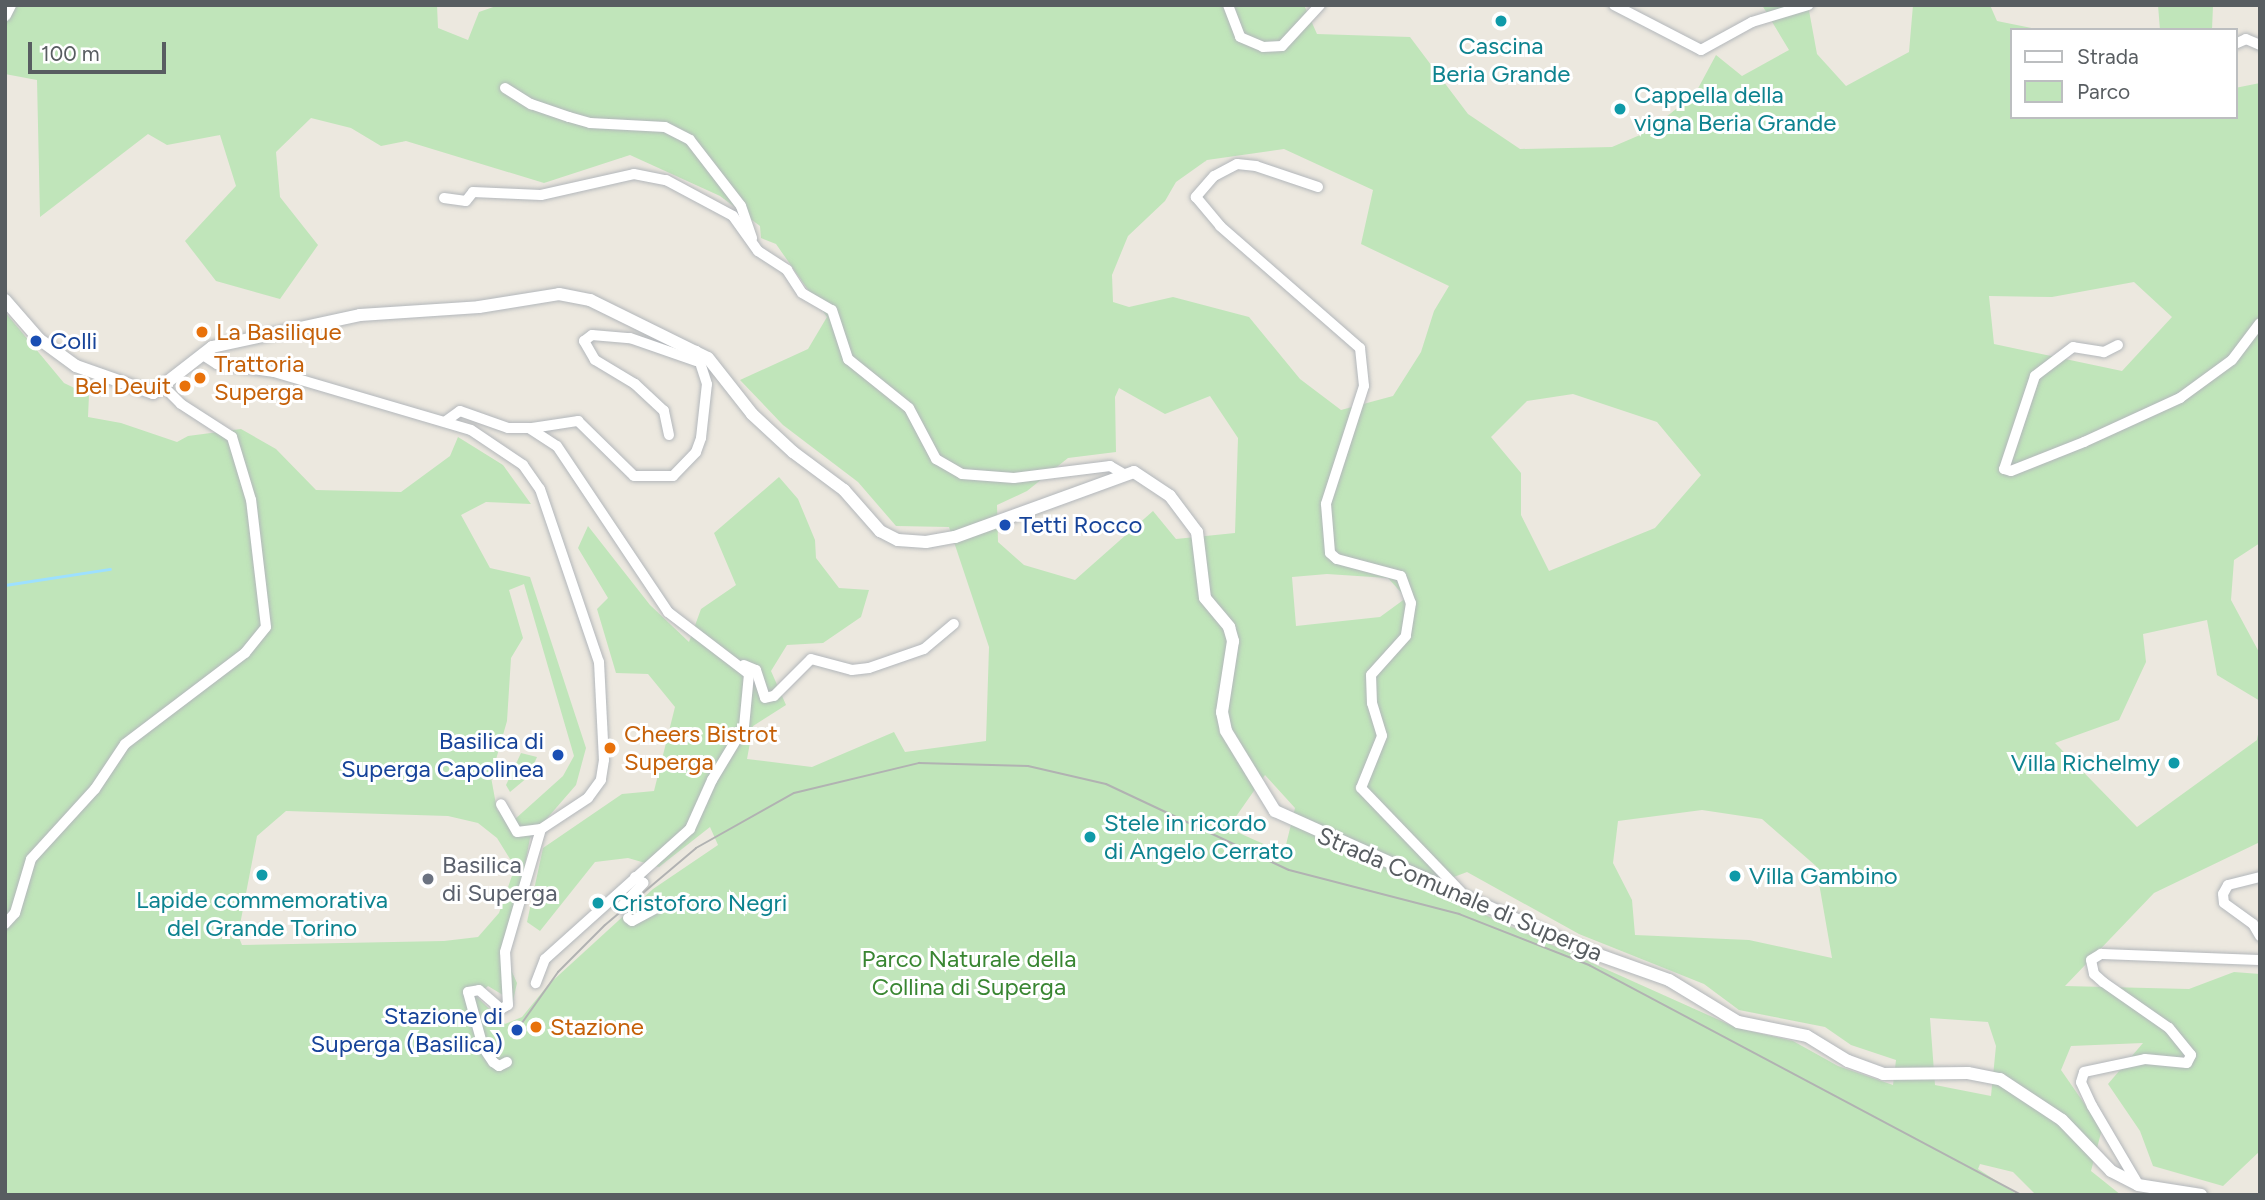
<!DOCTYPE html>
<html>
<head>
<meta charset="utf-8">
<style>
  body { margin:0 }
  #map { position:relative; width:2265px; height:1200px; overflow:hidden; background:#ece8df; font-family:Figtree,sans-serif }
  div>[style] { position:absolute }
  .green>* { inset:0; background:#c0e5ba }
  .stream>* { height:2.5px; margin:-1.25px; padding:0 1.25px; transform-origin:1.25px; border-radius:1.25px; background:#9de0ff }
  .roads { filter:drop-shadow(0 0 2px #b3b7bb) drop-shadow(0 0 2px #b3b7bb) }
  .minor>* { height:10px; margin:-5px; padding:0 5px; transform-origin:5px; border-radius:5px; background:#fff }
  .tertiary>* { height:12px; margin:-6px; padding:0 6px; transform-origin:6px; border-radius:6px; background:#fff }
  .tram>* { height:2px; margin:-1px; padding:0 1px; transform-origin:1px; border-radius:1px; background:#b1b2b2 }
  .dots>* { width:19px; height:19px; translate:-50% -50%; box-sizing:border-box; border:4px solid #fff; border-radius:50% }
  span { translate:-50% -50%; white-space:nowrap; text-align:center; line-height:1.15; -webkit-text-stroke:6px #fff; paint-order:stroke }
  .culture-label { font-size:24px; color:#0d838f }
  .left { translate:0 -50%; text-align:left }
  .right { translate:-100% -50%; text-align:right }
  .food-label { font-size:24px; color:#c56008 }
  .transit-label { font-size:24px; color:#164399 }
  .worship-label { font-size:24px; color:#5b616d }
  .street-label { font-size:24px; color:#585d61 }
  .park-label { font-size:24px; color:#398632 }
  .frame { position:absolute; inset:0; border:7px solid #585d61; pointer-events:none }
  .legend { position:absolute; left:2010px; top:28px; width:228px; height:91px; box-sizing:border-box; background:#fff; border:2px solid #bcbec0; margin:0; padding:9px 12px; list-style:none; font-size:21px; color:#585d61 }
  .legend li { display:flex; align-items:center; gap:14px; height:35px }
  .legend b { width:35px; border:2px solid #bcbec0 }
  .scale { position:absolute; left:28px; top:42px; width:138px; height:32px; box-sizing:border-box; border:4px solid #585d61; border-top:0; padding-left:9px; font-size:21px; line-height:24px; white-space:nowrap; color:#585d61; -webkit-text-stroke:5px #fff; paint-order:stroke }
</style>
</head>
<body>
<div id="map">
  <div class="green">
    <div style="clip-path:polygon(evenodd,5px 5px,437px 5px,438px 28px,468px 40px,479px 12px,499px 5px,1304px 5px,1317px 34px,1410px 37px,1468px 114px,1520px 149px,1612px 147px,1647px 132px,1695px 94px,1716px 55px,1742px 76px,1789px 50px,1762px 5px,1808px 5px,1817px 54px,1846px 86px,1909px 52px,1913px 5px,1990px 5px,1997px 21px,2041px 30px,2011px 30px,2011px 117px,2235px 117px,2235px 88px,2260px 83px,2260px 543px,2234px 560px,2231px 600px,2260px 654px,2260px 701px,2217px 675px,2207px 620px,2143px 634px,2146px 662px,2119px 720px,2055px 743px,2137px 827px,2257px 740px,2260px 723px,2260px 842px,2154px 893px,2065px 986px,2189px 989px,2234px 972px,2260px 974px,2260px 1151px,2223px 1186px,2153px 1166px,2140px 1131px,2108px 1084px,2143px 1043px,2071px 1046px,2061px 1070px,2102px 1129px,2091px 1171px,2121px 1195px,2036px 1195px,2013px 1172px,1980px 1164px,1978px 1169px,2018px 1195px,5px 1195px,5px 312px,64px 383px,89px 395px,88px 417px,121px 423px,177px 442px,188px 436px,241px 429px,276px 449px,316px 490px,401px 492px,450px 456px,458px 437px,503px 465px,531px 504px,486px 502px,461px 515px,490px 568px,530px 577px,586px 748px,576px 785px,530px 838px,507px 961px,517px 983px,513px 1001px,488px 986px,476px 996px,505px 1024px,522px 1017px,548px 985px,653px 889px,718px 845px,710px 827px,659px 867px,628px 858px,595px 862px,540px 931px,527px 922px,543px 848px,622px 794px,654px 791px,675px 707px,648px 674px,616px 673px,597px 609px,608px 598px,578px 548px,588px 526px,650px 605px,689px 642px,701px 609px,736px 585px,714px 533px,779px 477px,798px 499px,815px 540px,816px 558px,839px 588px,869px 590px,861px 617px,823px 643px,787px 645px,771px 671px,786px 705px,753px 726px,747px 759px,812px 767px,894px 732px,905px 752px,986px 741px,989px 647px,949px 527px,896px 526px,858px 482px,783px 425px,740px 380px,808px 349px,827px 317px,776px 244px,761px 238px,760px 226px,720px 196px,630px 155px,544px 183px,406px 141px,381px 146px,351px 128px,311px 118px,276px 152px,280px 197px,318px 245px,280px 299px,216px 281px,185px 241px,236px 186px,220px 135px,167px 145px,148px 134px,40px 217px,37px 80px,5px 74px,5px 5px,1284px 149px,1373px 190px,1361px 244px,1449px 286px,1434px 311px,1421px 352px,1393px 396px,1341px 410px,1300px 379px,1249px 317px,1173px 297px,1129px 307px,1113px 302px,1112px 275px,1128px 236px,1165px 201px,1176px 182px,1207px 160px,1284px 149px,5px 5px,2134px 282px,2172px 317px,2122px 371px,1994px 344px,1989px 296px,2052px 297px,2134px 282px,5px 5px,1119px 388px,1165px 414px,1210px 396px,1238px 438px,1235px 533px,1176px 539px,1153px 511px,1075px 580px,1024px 565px,998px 542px,997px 505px,1027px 491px,1068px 458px,1116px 452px,1115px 397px,1119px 388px,5px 5px,1573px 394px,1657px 422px,1701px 475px,1655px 528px,1549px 571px,1521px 515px,1521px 473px,1491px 437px,1527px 401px,1573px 394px,5px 5px,1327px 574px,1388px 578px,1406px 598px,1380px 617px,1296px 626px,1292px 577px,1327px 574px,5px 5px,524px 584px,574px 756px,563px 776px,514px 820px,497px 810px,491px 777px,507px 721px,511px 658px,523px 638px,509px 590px,524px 584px,5px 5px,1265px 775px,1295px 808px,1284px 853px,1228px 828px,1265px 775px,5px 5px,1702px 810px,1762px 819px,1816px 866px,1832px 958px,1749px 940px,1635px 935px,1632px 900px,1613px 863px,1618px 821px,1702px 810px,5px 5px,286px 811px,448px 816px,478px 823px,497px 838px,515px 867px,499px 913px,478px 937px,444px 941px,242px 945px,238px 935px,257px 836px,286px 811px,5px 5px,1467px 872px,1579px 934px,1704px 984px,1739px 1010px,1825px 1027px,1851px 1045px,1896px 1060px,1893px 1085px,1838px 1066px,1793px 1041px,1737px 1028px,1425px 888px,1467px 872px,5px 5px,1930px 1018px,1988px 1022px,1996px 1046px,1991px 1096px,1935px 1085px,1930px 1018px)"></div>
    <div style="clip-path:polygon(2158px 5px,2213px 5px,2212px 30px,2160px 30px)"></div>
    <div style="clip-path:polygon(521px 753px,537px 757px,528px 777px,510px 792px,506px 785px)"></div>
  </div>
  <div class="stream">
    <div style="left:5px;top:585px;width:106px;rotate:-8.7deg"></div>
  </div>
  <div class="roads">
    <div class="minor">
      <div style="left:1228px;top:5px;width:34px;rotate:69deg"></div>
      <div style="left:1240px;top:37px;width:25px;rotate:23deg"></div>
      <div style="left:1263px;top:47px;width:19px;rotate:-3deg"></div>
      <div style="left:1282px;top:46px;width:56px;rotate:-47.2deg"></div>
      <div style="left:1614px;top:5px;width:98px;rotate:27.3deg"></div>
      <div style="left:1701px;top:50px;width:58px;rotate:-28.8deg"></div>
      <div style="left:1752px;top:22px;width:59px;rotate:-16.9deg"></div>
      <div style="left:2235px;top:44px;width:12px;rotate:-24deg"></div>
      <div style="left:2246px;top:39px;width:15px;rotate:23deg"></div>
      <div style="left:505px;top:88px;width:31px;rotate:32deg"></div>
      <div style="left:531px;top:104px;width:40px;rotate:18.9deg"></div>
      <div style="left:569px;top:117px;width:22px;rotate:16deg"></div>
      <div style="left:590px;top:123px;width:75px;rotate:3.1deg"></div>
      <div style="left:665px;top:127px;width:28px;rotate:27deg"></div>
      <div style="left:690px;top:140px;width:83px;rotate:52.3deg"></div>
      <div style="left:741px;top:206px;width:34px;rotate:71deg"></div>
      <div style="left:1318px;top:187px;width:65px;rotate:-161.3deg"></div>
      <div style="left:1256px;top:166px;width:19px;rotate:-174deg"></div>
      <div style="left:1237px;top:164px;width:26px;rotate:152deg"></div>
      <div style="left:1214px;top:176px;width:28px;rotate:131deg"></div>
      <div style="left:1196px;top:197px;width:38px;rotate:50deg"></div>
      <div style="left:1220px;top:226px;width:186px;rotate:41.1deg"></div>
      <div style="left:1360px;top:348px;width:38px;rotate:84deg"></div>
      <div style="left:1364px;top:386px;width:124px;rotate:107.9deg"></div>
      <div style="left:1326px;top:504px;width:49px;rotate:85.3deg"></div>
      <div style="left:1330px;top:553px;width:9px;rotate:41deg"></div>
      <div style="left:1337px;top:559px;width:66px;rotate:14.9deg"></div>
      <div style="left:1401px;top:576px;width:29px;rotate:70deg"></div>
      <div style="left:1411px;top:603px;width:33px;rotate:99deg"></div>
      <div style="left:1406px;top:636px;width:52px;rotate:131.9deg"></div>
      <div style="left:1371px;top:675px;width:28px;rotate:88deg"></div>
      <div style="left:1372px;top:703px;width:34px;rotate:73deg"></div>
      <div style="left:1382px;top:736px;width:56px;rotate:112deg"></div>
      <div style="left:1361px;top:788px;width:144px;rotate:46.1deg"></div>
      <div style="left:444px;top:198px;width:22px;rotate:8deg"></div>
      <div style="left:466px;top:201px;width:11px;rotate:-52deg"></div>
      <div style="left:473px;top:192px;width:68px;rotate:2.5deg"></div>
      <div style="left:541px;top:195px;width:95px;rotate:-12.7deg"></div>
      <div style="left:634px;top:174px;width:33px;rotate:11deg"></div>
      <div style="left:666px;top:180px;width:76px;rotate:28.2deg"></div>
      <div style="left:733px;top:216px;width:43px;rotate:54.5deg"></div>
      <div style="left:758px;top:251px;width:35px;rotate:33deg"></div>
      <div style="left:787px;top:270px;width:27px;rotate:57deg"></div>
      <div style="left:802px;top:293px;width:34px;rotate:30deg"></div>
      <div style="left:832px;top:310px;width:52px;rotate:71.9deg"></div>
      <div style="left:848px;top:359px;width:78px;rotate:38.8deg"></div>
      <div style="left:909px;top:408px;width:58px;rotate:62.1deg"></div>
      <div style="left:936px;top:459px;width:30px;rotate:30deg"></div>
      <div style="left:962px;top:474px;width:52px;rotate:4.4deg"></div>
      <div style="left:1014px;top:478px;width:97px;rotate:-7.1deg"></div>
      <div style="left:1110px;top:466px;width:14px;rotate:30deg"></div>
      <div style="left:2118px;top:345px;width:16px;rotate:153deg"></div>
      <div style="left:2104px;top:352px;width:31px;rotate:-171deg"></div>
      <div style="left:2073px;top:347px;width:48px;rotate:142.7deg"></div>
      <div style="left:2035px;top:376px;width:98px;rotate:108.4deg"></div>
      <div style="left:2004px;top:469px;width:7px;rotate:16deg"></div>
      <div style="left:2011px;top:471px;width:79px;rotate:-21.7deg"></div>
      <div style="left:2084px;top:442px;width:106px;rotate:-24.6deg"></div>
      <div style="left:2180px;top:398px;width:64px;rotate:-36.2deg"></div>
      <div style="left:2232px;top:360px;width:46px;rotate:-52.9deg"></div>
      <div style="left:203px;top:355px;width:17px;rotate:33deg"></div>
      <div style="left:217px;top:364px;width:58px;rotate:8deg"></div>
      <div style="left:274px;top:372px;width:205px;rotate:16.4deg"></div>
      <div style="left:471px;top:430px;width:63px;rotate:33.9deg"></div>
      <div style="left:523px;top:465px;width:29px;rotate:55deg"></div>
      <div style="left:540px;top:489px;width:183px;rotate:71.2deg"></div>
      <div style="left:599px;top:662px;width:98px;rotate:87.1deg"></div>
      <div style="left:604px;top:760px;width:20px;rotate:99deg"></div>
      <div style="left:601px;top:780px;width:22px;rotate:126deg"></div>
      <div style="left:588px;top:798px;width:56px;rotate:146.6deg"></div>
      <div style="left:541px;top:829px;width:24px;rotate:173deg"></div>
      <div style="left:517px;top:832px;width:32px;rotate:-120deg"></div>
      <div style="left:446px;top:421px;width:17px;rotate:-36deg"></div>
      <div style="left:460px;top:411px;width:51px;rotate:19.5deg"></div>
      <div style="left:508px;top:428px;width:21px"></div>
      <div style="left:529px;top:428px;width:33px;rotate:33deg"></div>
      <div style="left:557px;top:446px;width:200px;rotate:56.2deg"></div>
      <div style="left:668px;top:612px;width:102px;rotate:37.4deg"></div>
      <div style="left:749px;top:674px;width:53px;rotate:95.4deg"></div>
      <div style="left:744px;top:727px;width:62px;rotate:121.1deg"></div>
      <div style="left:712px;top:780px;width:54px;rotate:114.2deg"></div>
      <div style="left:690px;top:829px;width:195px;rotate:138.1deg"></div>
      <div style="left:545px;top:959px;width:26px;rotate:111deg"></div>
      <div style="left:532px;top:428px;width:47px;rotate:-8.7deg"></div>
      <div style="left:578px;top:421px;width:78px;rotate:44.5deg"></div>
      <div style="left:634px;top:476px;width:39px"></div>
      <div style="left:673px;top:476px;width:33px;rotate:-46deg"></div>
      <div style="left:696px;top:452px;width:15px;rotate:-70deg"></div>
      <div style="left:701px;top:438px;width:54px;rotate:-83.7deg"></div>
      <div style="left:707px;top:384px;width:35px;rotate:-108deg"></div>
      <div style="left:669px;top:435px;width:25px;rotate:-102deg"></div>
      <div style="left:664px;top:411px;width:40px;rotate:-137deg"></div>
      <div style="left:635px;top:384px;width:47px;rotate:-149deg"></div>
      <div style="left:595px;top:360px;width:22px;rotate:-120deg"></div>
      <div style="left:584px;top:341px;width:10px;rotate:-37deg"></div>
      <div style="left:592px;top:335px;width:38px;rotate:5deg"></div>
      <div style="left:630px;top:338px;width:70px;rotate:19.2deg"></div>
      <div style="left:744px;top:665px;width:13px;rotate:23deg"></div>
      <div style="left:756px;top:670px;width:29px;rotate:72deg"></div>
      <div style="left:765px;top:698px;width:9px;rotate:-13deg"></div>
      <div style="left:774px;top:696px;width:52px;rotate:-45deg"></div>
      <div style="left:811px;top:659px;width:42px;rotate:15deg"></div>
      <div style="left:852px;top:670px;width:17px;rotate:-7deg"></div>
      <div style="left:869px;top:668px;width:58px;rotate:-19.1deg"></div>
      <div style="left:924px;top:649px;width:39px;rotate:-40deg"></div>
      <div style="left:2260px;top:877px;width:33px;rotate:166deg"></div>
      <div style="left:2228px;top:885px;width:10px;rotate:119deg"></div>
      <div style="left:2223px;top:894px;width:9px;rotate:84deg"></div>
      <div style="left:2224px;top:903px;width:36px;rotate:36deg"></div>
      <div style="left:2253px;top:924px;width:14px;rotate:60deg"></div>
      <div style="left:621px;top:907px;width:33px;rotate:-47deg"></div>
      <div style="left:643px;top:883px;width:10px;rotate:-143deg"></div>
      <div style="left:628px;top:918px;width:5px;rotate:37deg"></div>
      <div style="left:632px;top:921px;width:27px;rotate:-28deg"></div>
      <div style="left:5px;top:924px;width:15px;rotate:-48deg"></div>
      <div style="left:15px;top:913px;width:56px;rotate:-73.5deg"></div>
      <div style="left:31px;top:859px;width:95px;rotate:-47.6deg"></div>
      <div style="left:95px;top:789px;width:54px;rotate:-56.3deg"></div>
      <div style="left:125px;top:744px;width:151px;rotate:-37.2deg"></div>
      <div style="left:245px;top:653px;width:33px;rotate:-51deg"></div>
      <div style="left:266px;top:627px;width:128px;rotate:-96.7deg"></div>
      <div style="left:251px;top:500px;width:66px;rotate:-106.8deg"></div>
      <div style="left:232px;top:437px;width:61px;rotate:-147.1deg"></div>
      <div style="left:181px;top:404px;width:25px;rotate:-135deg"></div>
      <div style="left:507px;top:1062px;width:9px;rotate:153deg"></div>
      <div style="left:499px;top:1066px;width:7px;rotate:-146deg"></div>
      <div style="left:493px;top:1062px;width:18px;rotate:-124deg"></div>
      <div style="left:483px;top:1047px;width:57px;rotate:-105.3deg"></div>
      <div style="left:468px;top:992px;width:11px;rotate:-10deg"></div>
      <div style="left:479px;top:990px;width:29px;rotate:41deg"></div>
      <div style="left:501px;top:1009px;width:8px;rotate:-30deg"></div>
      <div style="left:508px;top:1005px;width:53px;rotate:-93.2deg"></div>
      <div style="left:505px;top:952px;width:128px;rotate:-73.7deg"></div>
      <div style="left:2138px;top:1184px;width:91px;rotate:-120.5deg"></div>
      <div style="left:2092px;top:1106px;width:26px;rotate:-115deg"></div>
      <div style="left:2081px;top:1082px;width:10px;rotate:-73deg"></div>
      <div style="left:2084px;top:1072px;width:62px;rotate:-12deg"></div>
      <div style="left:2145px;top:1059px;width:42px;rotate:5.4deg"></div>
      <div style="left:2187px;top:1063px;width:9px;rotate:-63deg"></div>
      <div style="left:2191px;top:1055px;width:35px;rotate:-129deg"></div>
      <div style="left:2169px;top:1028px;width:80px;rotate:-145.1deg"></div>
      <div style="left:2103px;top:982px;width:12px;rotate:-138deg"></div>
      <div style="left:2094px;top:974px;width:14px;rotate:-102deg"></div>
      <div style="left:2091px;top:960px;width:12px;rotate:-31deg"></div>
      <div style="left:2101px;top:954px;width:159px;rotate:2.2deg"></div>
    </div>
    <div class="tertiary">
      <div style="left:5px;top:15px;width:11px;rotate:-63deg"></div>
      <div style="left:5px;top:300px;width:52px;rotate:48.9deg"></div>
      <div style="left:39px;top:339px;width:46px;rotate:36.1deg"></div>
      <div style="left:76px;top:366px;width:82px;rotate:19.3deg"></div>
      <div style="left:153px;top:393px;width:75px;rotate:-37.9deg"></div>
      <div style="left:212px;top:347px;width:151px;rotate:-12.2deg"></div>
      <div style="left:360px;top:315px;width:119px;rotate:-3.8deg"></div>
      <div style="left:479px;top:307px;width:81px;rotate:-9.2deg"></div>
      <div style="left:559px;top:294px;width:32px;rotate:11deg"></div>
      <div style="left:590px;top:300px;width:131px;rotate:26.2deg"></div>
      <div style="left:708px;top:358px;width:71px;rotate:51.8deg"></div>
      <div style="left:752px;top:414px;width:56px;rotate:42.8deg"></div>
      <div style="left:793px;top:452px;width:64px;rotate:36.7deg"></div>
      <div style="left:844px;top:490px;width:55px;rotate:48.7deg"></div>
      <div style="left:880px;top:531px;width:20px;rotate:27deg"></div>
      <div style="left:898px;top:540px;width:28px;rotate:4deg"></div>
      <div style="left:926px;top:542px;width:29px;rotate:-10deg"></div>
      <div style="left:955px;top:537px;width:190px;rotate:-20deg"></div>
      <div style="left:1134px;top:472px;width:43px;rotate:33.7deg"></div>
      <div style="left:1170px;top:496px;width:45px;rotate:53.1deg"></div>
      <div style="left:1197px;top:532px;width:66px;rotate:83.1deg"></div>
      <div style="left:1205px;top:598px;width:38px;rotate:50deg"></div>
      <div style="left:1229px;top:627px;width:15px;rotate:74deg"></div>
      <div style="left:1233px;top:641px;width:72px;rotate:98.8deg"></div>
      <div style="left:1222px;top:712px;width:19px;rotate:78deg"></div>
      <div style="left:1226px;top:731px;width:94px;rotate:58.5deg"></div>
      <div style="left:1275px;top:811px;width:337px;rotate:24.2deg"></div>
      <div style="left:1582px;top:949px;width:92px;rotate:19.6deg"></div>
      <div style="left:1669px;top:980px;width:81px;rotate:31.3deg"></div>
      <div style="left:1738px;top:1022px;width:70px;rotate:11.5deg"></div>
      <div style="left:1807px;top:1036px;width:48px;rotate:31.4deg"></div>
      <div style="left:1848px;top:1061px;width:37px;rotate:20deg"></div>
      <div style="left:1883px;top:1074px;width:85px;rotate:-0.7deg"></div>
      <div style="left:1968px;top:1073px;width:33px;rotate:11deg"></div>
      <div style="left:2000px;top:1079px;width:74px;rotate:33.5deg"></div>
      <div style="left:2062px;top:1120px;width:71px;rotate:46.1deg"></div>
      <div style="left:2111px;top:1171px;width:30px;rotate:27deg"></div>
      <div style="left:2138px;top:1185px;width:64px;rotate:9deg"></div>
    </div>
  </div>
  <div class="tram">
    <div style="left:512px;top:1037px;width:80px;rotate:-54.7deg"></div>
    <div style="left:558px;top:972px;width:66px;rotate:-45deg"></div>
    <div style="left:605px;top:925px;width:119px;rotate:-40.2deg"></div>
    <div style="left:696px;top:848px;width:112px;rotate:-29.3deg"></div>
    <div style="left:794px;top:793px;width:129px;rotate:-13.5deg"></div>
    <div style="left:919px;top:763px;width:109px;rotate:1.6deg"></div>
    <div style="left:1028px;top:766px;width:80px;rotate:13deg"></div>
    <div style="left:1106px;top:784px;width:202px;rotate:25.2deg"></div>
    <div style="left:1289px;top:870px;width:176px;rotate:14.5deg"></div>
    <div style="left:1459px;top:914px;width:140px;rotate:21.4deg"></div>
    <div style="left:1589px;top:965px;width:489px;rotate:28deg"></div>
  </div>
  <div class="dots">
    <div style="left:1501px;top:21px;background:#0f9aa8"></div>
    <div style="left:1620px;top:109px;background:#0f9aa8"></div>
    <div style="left:202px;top:332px;background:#e8710a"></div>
    <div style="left:36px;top:341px;background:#1a4fb4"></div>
    <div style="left:200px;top:378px;background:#e8710a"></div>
    <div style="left:185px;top:386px;background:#e8710a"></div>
    <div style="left:1005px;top:525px;background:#1a4fb4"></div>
    <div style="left:610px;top:748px;background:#e8710a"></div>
    <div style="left:558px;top:755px;background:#1a4fb4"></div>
    <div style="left:2174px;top:763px;background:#0f9aa8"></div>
    <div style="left:1090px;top:837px;background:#0f9aa8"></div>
    <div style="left:262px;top:875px;background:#0f9aa8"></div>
    <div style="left:1735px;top:876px;background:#0f9aa8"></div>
    <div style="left:428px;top:879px;background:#6b7280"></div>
    <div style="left:598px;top:903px;background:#0f9aa8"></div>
    <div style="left:536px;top:1027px;background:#e8710a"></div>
    <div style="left:517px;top:1030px;background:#1a4fb4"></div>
  </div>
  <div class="culture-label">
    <span style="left:1501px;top:60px">Cascina<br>Beria Grande</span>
    <span class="left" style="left:1634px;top:109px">Cappella della<br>vigna Beria Grande</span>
    <span class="right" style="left:2160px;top:763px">Villa Richelmy</span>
    <span class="left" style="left:1104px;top:837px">Stele in ricordo<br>di Angelo Cerrato</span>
    <span class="left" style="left:1749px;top:876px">Villa Gambino</span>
    <span style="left:262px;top:914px">Lapide commemorativa<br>del Grande Torino</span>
    <span class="left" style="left:612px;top:903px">Cristoforo Negri</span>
  </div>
  <div class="food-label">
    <span class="left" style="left:216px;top:332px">La Basilique</span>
    <span class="left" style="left:214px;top:378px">Trattoria<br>Superga</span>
    <span class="right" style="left:171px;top:386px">Bel Deuit</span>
    <span class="left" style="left:624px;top:748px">Cheers Bistrot<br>Superga</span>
    <span class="left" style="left:550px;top:1027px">Stazione</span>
  </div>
  <div class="transit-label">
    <span class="left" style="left:50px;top:341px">Colli</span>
    <span class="left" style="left:1019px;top:525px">Tetti Rocco</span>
    <span class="right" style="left:544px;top:755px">Basilica di<br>Superga Capolinea</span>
    <span class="right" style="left:503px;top:1030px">Stazione di<br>Superga (Basilica)</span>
  </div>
  <div class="worship-label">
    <span class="left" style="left:442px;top:879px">Basilica<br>di Superga</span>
  </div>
  <div class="street-label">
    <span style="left:1460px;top:894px;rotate:23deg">Strada Comunale di Superga</span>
  </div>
  <div class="park-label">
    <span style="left:969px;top:973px">Parco Naturale della<br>Collina di Superga</span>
  </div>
  <div class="frame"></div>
  <ul class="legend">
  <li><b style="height:9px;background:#fff"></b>Strada</li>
  <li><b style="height:19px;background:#c0e5ba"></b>Parco</li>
  </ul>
  <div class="scale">100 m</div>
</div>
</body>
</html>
